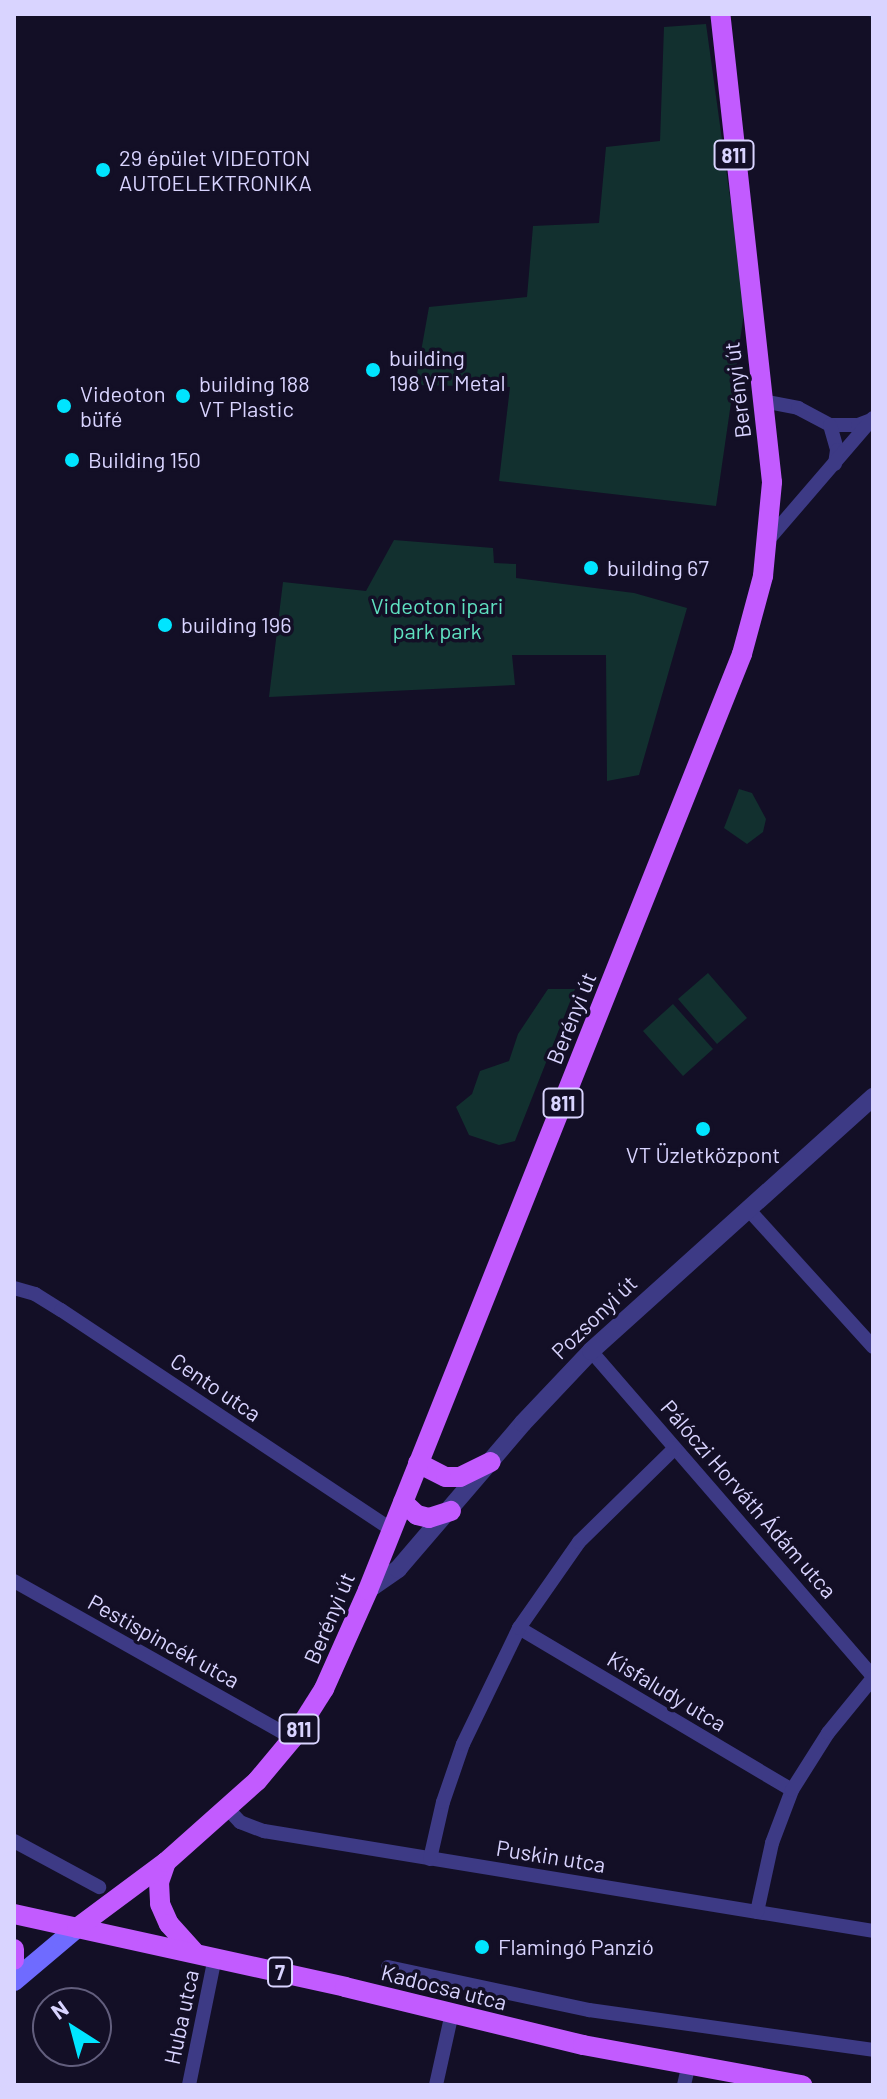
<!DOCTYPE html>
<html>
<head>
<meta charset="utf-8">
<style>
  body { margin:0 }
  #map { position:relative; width:887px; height:2099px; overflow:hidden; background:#130f26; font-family:Barlow,sans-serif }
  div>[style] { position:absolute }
  .green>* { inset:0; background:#12302f }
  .stream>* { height:4px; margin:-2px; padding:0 2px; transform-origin:2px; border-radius:2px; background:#0c2248 }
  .minor>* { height:14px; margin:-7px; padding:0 7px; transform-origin:7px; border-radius:7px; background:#3d3a85 }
  .tertiary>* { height:18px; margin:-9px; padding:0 9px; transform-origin:9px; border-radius:9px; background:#3d3a85 }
  .secondary>* { height:20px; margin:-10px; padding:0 10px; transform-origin:10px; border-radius:10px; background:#6f6bff }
  .primary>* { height:20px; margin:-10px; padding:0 10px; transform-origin:10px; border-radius:10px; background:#c25bff }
  .dots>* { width:22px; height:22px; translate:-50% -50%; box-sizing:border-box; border:4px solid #130f26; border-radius:50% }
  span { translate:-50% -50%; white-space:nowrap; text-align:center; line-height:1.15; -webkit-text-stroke:7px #130f26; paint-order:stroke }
  .shield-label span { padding:2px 6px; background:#130f26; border:2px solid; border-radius:6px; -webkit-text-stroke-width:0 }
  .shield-label { font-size:20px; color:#d9d4ff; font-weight:700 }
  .poi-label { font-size:22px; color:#d9d4ff }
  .left { translate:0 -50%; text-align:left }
  .street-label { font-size:22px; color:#d9d4ff }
  .park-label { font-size:22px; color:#5fe0c0 }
  .frame { position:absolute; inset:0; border:16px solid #d9d4ff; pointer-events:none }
  .north { position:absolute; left:32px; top:1987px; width:80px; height:80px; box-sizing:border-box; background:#130f26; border:2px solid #625e7d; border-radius:50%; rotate:324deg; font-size:22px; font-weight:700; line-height:32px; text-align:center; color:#d9d4ff }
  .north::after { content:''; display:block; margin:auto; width:28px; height:36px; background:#00e5ff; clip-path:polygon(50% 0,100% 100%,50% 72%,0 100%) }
</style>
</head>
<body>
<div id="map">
  <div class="green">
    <div style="clip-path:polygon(706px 24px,745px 306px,716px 506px,499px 481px,510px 387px,415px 385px,429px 307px,527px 297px,533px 226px,599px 223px,606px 147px,660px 141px,664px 27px)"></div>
    <div style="clip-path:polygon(394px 540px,493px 548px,494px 563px,516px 564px,516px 578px,634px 593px,687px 608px,639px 775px,607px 781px,606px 655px,512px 655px,515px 685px,269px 697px,283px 582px,366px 591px)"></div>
    <div style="clip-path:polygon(739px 789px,752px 793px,766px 819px,763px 832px,747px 844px,724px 828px)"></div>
    <div style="clip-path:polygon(708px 973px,747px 1018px,717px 1044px,678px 999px)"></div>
    <div style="clip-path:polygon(548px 989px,575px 989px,515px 1141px,499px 1145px,469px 1135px,456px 1107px,472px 1094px,480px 1071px,509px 1061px,518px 1034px)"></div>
    <div style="clip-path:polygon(673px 1004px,713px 1049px,683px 1076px,643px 1031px)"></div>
  </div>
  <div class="stream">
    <div style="left:870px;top:14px;width:4px;rotate:45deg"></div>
  </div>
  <div class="minor">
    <div style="left:763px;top:401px;width:36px;rotate:11deg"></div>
    <div style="left:798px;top:408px;width:36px;rotate:28deg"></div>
    <div style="left:830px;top:425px;width:28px"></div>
    <div style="left:858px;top:425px;width:14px;rotate:-21deg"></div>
    <div style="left:830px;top:425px;width:26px;rotate:74deg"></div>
    <div style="left:837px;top:450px;width:14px;rotate:98deg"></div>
    <div style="left:768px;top:540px;width:161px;rotate:-49.3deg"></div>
    <div style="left:748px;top:1209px;width:186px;rotate:47.8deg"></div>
    <div style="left:14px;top:1288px;width:22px;rotate:16deg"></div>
    <div style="left:35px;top:1294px;width:31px;rotate:32deg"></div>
    <div style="left:61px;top:1310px;width:396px;rotate:33.6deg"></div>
    <div style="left:591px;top:1351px;width:430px;rotate:49.1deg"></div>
    <div style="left:14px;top:1581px;width:320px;rotate:29.4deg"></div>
    <div style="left:519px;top:1628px;width:317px;rotate:30.7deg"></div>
    <div style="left:228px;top:1809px;width:18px;rotate:47deg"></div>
    <div style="left:240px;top:1822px;width:26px;rotate:21deg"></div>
    <div style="left:264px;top:1831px;width:617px;rotate:9.32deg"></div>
    <div style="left:14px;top:1841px;width:97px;rotate:28.4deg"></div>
    <div style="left:430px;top:1859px;width:58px;rotate:-77.2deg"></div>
    <div style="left:443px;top:1802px;width:61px;rotate:-71deg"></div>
    <div style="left:463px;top:1744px;width:129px;rotate:-64.2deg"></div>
    <div style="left:519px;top:1628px;width:105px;rotate:-55.1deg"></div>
    <div style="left:579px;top:1542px;width:134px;rotate:-44.4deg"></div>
    <div style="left:757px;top:1912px;width:71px;rotate:-77.7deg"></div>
    <div style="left:772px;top:1843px;width:57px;rotate:-69.3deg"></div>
    <div style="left:792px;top:1790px;width:67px;rotate:-57.7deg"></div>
    <div style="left:828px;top:1733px;width:71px;rotate:-50.7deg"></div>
    <div style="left:388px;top:1967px;width:206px;rotate:12.1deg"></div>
    <div style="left:589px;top:2010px;width:287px;rotate:8deg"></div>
    <div style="left:189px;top:2085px;width:131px;rotate:-78.5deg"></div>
    <div style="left:436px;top:2085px;width:74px;rotate:-77.5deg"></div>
    <div style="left:684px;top:2085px;width:18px;rotate:-77deg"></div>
  </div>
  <div class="tertiary">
    <div style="left:368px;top:1590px;width:37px;rotate:-35deg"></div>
    <div style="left:398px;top:1569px;width:192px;rotate:-49.4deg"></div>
    <div style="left:523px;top:1423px;width:99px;rotate:-46.6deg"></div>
    <div style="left:591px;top:1351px;width:380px;rotate:-42deg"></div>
  </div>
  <div class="secondary">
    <div style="left:14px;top:1981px;width:82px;rotate:-40.1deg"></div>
  </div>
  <div class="primary">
    <div style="left:418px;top:1463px;width:31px;rotate:27deg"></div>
    <div style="left:446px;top:1477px;width:14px"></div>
    <div style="left:460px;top:1477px;width:34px;rotate:-26deg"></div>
    <div style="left:403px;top:1502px;width:19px;rotate:43deg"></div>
    <div style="left:417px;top:1515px;width:12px;rotate:14deg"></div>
    <div style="left:429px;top:1518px;width:23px;rotate:-18deg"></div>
    <div style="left:166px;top:1862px;width:21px;rotate:109deg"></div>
    <div style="left:159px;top:1882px;width:22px;rotate:87deg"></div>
    <div style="left:160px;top:1904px;width:22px;rotate:66deg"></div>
    <div style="left:169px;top:1924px;width:39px;rotate:48deg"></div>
    <div style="left:14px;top:1914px;width:339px;rotate:12.4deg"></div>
    <div style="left:345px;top:1987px;width:245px;rotate:13.7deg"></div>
    <div style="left:583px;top:2045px;width:223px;rotate:10.4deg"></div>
    <div style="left:77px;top:1928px;width:111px;rotate:-36.6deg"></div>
    <div style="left:166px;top:1862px;width:122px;rotate:-41.7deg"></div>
    <div style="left:257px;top:1781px;width:56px;rotate:-50.1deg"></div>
    <div style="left:293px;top:1738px;width:58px;rotate:-57.7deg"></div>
    <div style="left:324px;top:1689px;width:108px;rotate:-66deg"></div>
    <div style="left:368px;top:1590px;width:1008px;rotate:-68.22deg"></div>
    <div style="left:742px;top:654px;width:81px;rotate:-74.9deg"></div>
    <div style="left:763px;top:576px;width:94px;rotate:-84.5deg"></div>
    <div style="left:772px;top:482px;width:471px;rotate:-96.3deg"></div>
    <div style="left:14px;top:1949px;width:11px;rotate:90deg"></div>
  </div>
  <div class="dots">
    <div style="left:103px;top:170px;background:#00e5ff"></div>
    <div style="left:373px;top:370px;background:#00e5ff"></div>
    <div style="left:183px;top:396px;background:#00e5ff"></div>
    <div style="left:64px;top:406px;background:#00e5ff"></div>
    <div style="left:72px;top:460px;background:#00e5ff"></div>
    <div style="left:591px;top:568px;background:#00e5ff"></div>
    <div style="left:165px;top:625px;background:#00e5ff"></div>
    <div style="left:703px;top:1129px;background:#00e5ff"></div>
    <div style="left:482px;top:1947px;background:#00e5ff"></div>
  </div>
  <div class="shield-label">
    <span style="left:734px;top:155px">811</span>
    <span style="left:563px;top:1103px">811</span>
    <span style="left:299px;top:1729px">811</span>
    <span style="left:280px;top:1972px">7</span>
  </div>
  <div class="poi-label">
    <span class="left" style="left:119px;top:170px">29 épület VIDEOTON<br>AUTOELEKTRONIKA</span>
    <span class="left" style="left:389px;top:370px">building<br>198 VT Metal</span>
    <span class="left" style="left:199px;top:396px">building 188<br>VT Plastic</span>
    <span class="left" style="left:80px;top:406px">Videoton<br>büfé</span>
    <span class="left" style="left:88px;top:460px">Building 150</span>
    <span class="left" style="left:607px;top:568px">building 67</span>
    <span class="left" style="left:181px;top:625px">building 196</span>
    <span style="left:703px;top:1155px">VT Üzletközpont</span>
    <span class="left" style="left:498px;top:1947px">Flamingó Panzió</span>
  </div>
  <div class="street-label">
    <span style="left:737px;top:390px;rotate:-97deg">Berényi út</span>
    <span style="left:571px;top:1018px;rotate:-68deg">Berényi út</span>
    <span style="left:594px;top:1317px;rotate:-44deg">Pozsonyi út</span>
    <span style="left:216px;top:1387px;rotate:34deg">Cento utca</span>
    <span style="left:749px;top:1499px;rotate:49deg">Pálóczi Horváth Ádám utca</span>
    <span style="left:329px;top:1618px;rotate:-67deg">Berényi út</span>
    <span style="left:164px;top:1641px;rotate:29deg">Pestispincék utca</span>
    <span style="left:667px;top:1691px;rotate:31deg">Kisfaludy utca</span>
    <span style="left:551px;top:1856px;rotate:9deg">Puskin utca</span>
    <span style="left:444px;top:1987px;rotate:14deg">Kadocsa utca</span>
    <span style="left:181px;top:2017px;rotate:-78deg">Huba utca</span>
  </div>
  <div class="park-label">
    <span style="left:437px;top:618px">Videoton ipari<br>park park</span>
  </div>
  <div class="frame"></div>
  <div class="north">N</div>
</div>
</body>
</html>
